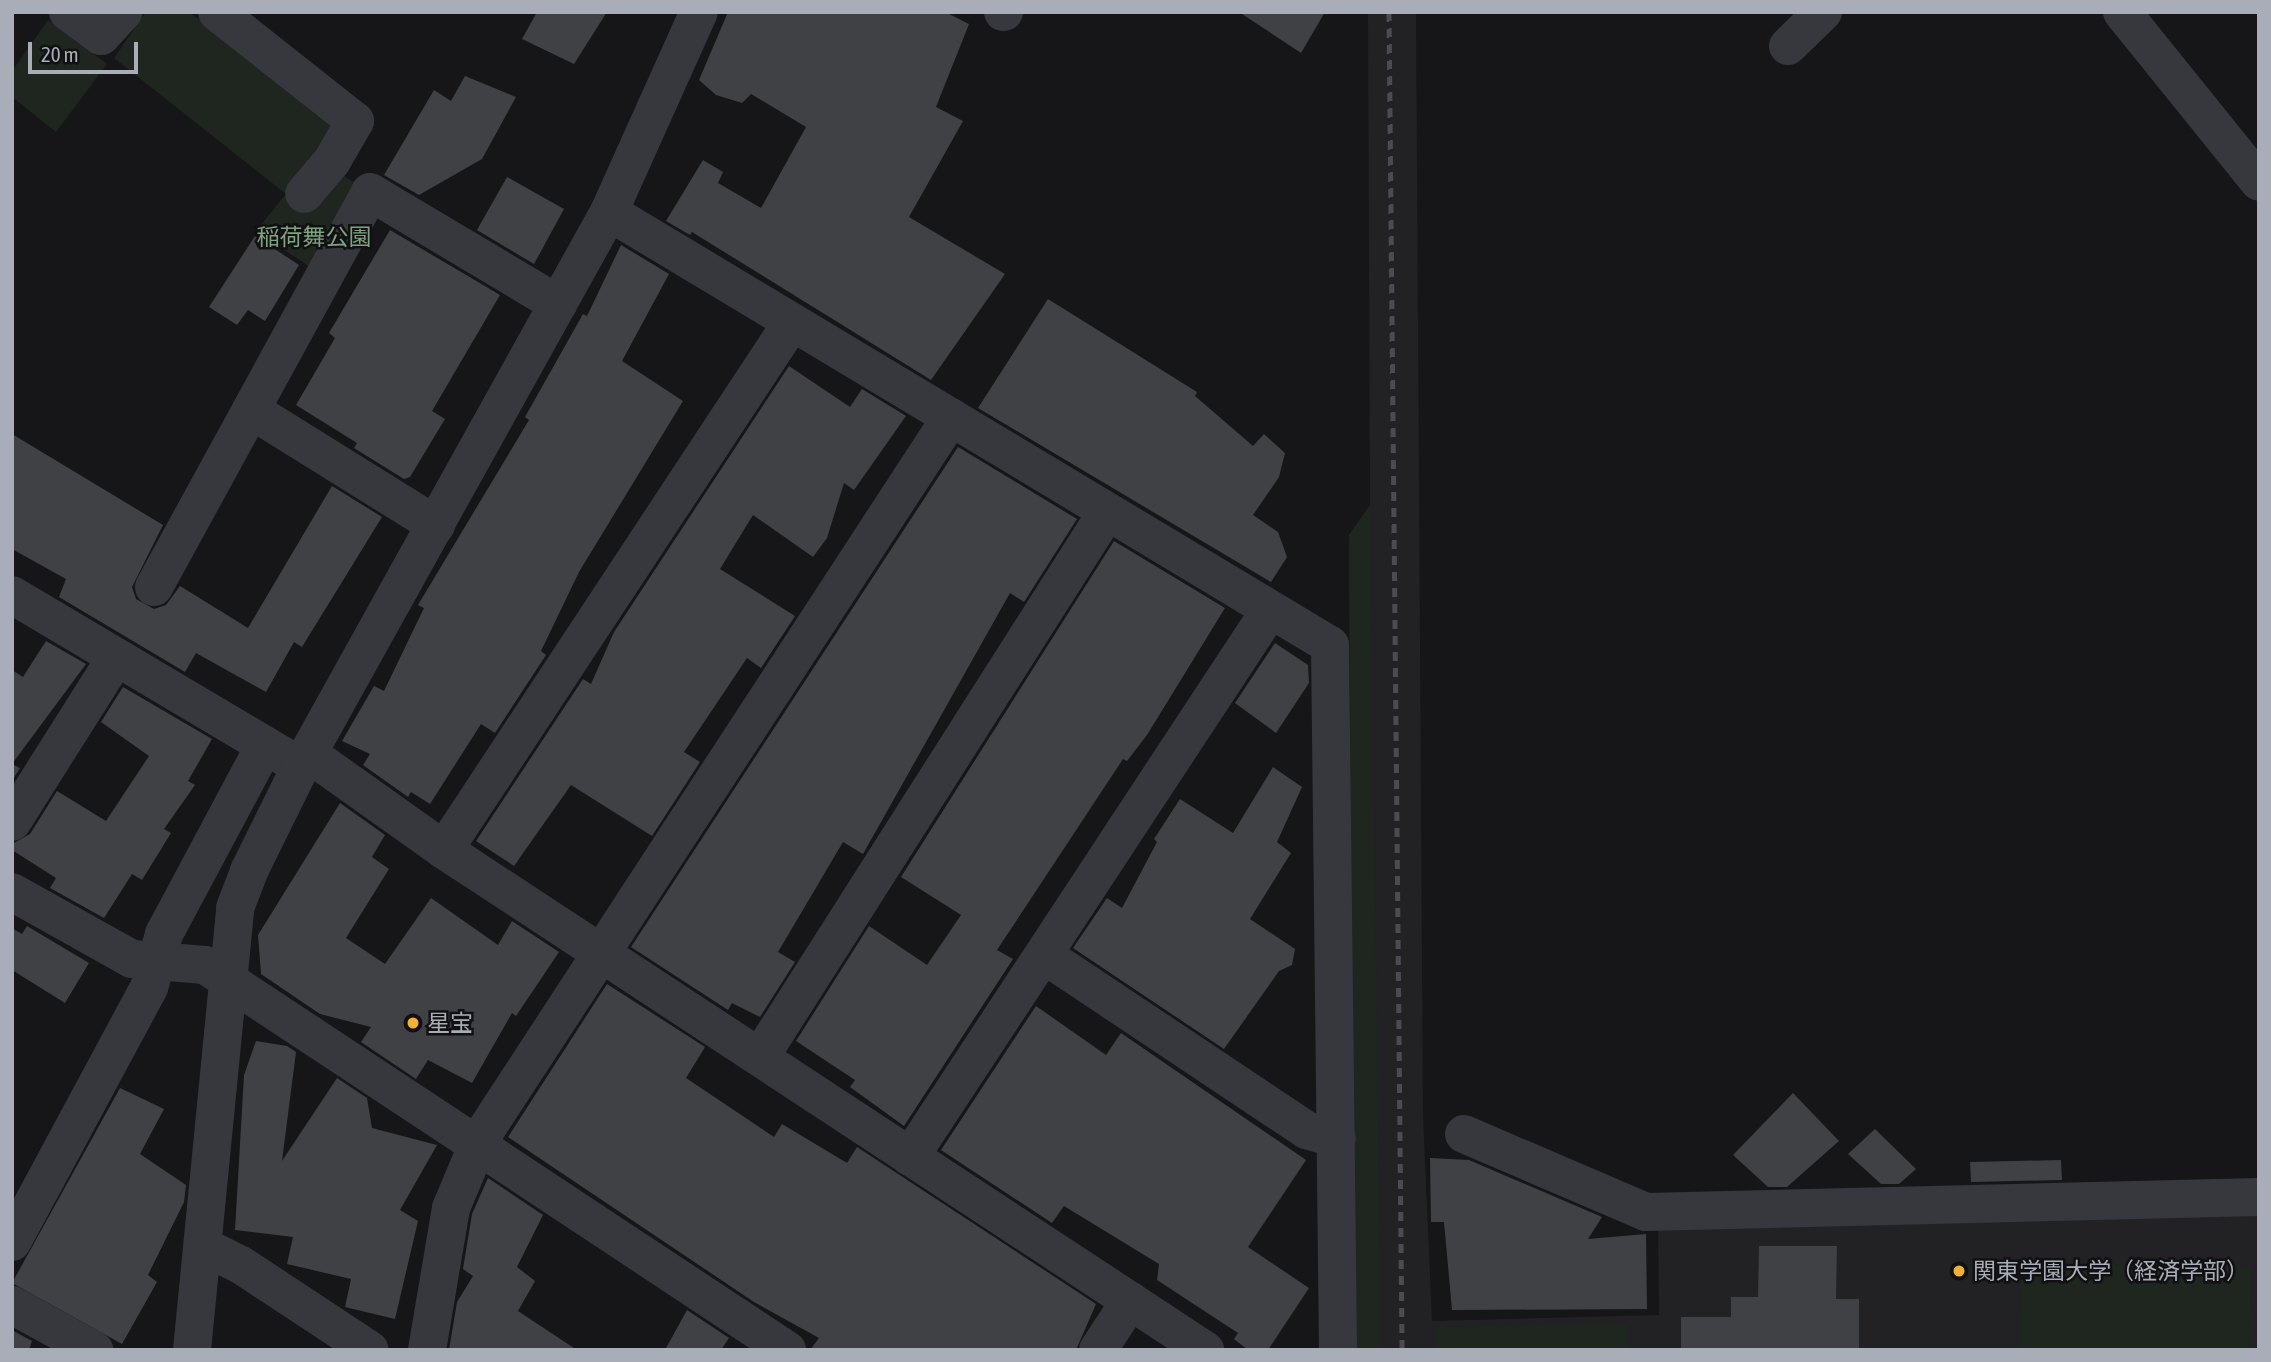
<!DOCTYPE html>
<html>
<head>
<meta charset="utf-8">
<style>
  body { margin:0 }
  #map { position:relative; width:2271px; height:1362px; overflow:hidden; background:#161618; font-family:"Asap Condensed","Noto Sans JP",sans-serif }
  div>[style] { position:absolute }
  .built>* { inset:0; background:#222225 }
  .green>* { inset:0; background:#1e261f }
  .building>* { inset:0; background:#404145 }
  .minor>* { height:38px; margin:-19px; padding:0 19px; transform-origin:19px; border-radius:19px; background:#37383d }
  .rail>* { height:5px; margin-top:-2.5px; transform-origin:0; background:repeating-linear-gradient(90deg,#4a4c52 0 9px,transparent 0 16px) }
  .dots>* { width:19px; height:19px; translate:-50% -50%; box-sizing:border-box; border:4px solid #111113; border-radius:50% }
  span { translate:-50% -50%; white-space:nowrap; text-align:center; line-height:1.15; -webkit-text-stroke:5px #111113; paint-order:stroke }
  .park-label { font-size:23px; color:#7fa381 }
  .poi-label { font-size:23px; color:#a8adb8 }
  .left { translate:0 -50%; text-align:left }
  .frame { position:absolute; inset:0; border:14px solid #a8adb8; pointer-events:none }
  .scale { position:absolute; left:28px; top:42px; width:110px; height:32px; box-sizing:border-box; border:4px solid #a8adb8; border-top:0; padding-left:9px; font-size:21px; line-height:24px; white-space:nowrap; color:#a8adb8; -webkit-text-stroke:5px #111113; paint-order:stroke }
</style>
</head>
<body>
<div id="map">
  <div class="built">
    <div style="clip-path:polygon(1368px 12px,1416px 12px,1423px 1115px,1432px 1321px,1659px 1315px,1658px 1228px,2259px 1209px,2259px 1350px,1354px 1350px,1349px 535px,1370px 505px)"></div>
  </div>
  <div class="green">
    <div style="clip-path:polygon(146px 12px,189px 12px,326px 111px,332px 136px,286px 194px,314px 211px,336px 171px,370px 192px,324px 276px,256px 231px,286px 194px,114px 58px)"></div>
    <div style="clip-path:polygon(48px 20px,107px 64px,56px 132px,12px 97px,12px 71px)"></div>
    <div style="clip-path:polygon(1370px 505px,1381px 1350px,1354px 1350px,1349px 535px)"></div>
    <div style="clip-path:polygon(2022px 1262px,2251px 1267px,2249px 1350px,2019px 1350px)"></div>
    <div style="clip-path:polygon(1628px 1323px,1628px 1350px,1436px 1350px,1435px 1327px)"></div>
  </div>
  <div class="building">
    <div style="clip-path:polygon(537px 12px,607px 12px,574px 64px,522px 39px)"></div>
    <div style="clip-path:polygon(728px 12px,945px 12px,969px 24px,936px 107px,963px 121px,909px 217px,1005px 274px,931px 380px,692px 232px,690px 235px,666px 221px,703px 160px,723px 172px,718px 183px,761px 208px,806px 127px,751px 94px,742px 103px,716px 95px,699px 80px)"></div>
    <div style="clip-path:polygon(1239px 12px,1325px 12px,1301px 53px)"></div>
    <div style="clip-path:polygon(465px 76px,516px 97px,482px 159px,419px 195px,384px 175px,434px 90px,451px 101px)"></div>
    <div style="clip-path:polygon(507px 177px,564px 209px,534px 264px,477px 230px)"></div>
    <div style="clip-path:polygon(390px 230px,500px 295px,432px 411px,445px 419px,410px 477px,404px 479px,354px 448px,357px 443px,296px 405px,335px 338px,329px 333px)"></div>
    <div style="clip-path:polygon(255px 236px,299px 265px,265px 321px,248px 310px,237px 325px,209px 307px)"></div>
    <div style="clip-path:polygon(621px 245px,669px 274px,622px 361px,683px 401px,579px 572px,541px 651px,546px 655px,495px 733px,481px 724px,430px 804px,411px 792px,408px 797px,363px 765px,370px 754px,342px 741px,374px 686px,384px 691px,424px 608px,418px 605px,529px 420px,525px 417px,583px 314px,587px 316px)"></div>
    <div style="clip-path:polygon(1048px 299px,1197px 392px,1195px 396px,1253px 446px,1264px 434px,1285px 453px,1279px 477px,1253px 515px,1278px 532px,1287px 557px,1271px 582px,978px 408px)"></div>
    <div style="clip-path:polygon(789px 366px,850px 407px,862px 389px,906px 416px,854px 490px,844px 483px,827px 538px,813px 557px,753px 515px,720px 569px,795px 616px,761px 668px,747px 658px,684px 752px,700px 762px,652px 836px,571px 785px,514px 866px,476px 841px,583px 679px,591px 684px,614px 632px)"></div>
    <div style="clip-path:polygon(12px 434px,163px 525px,132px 587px,136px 599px,154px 609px,166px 605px,180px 586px,248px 628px,332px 486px,382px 517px,302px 647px,294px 642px,266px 692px,196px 653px,185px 672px,59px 597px,66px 579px,12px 549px)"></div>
    <div style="clip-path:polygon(958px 447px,1077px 519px,1024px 602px,1010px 593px,863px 854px,843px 842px,778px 952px,795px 962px,760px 1017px,732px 1003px,728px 1010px,631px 947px)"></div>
    <div style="clip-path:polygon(1114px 541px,1225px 608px,1147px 735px,1127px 761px,1123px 759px,997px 950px,1013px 959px,904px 1126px,850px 1087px,855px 1080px,796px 1041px,869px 926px,927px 965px,961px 915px,901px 877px)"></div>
    <div style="clip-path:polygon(46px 641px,86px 664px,12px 764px,20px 768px,12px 781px,12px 670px,23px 677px)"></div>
    <div style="clip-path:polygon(1275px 643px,1308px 665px,1309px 683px,1276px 733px,1235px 703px)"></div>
    <div style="clip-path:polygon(123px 687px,212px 739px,188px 781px,195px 785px,164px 829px,171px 833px,142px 880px,132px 874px,104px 918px,50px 888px,56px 878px,12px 850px,12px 844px,30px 834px,57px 791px,106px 821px,149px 756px,101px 722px)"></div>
    <div style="clip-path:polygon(1273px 767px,1302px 787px,1277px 842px,1291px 853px,1250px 919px,1295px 949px,1292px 965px,1279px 971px,1224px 1049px,1073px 948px,1107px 898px,1122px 908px,1157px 842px,1154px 839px,1180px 799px,1233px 833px)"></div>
    <div style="clip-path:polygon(340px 803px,385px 835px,372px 857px,389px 869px,346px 938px,385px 964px,431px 898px,498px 945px,512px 921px,559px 952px,516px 1016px,512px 1013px,472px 1083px,428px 1060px,416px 1079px,361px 1042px,371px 1027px,320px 1014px,261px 974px,258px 935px)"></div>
    <div style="clip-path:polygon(27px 926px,89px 963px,65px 1003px,12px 970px,12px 928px,22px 934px)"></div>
    <div style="clip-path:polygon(607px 984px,705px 1047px,686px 1078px,774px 1137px,782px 1124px,847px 1163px,857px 1147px,1096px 1304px,1076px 1350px,810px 1350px,819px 1338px,754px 1302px,508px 1137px)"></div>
    <div style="clip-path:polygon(1036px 1006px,1106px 1055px,1121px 1033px,1306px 1160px,1248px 1247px,1309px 1288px,1268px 1350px,1248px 1350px,1234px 1339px,1238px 1333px,1157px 1280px,1159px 1264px,1064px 1206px,1052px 1223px,941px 1150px)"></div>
    <div style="clip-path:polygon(256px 1041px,287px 1046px,296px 1052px,282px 1161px,337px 1078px,367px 1098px,372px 1128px,437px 1145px,400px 1210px,418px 1221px,395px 1319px,345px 1307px,351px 1279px,287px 1264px,293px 1237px,235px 1230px,244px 1075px)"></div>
    <div style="clip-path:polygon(120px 1088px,164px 1109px,140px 1154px,186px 1185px,184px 1202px,148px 1275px,157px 1282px,122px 1344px,12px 1283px)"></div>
    <div style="clip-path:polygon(1793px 1093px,1839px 1141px,1787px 1187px,1768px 1187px,1733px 1155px)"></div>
    <div style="clip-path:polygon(1875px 1129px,1916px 1169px,1899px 1184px,1881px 1184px,1848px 1154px)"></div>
    <div style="clip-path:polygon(1430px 1158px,1469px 1160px,1602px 1217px,1588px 1239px,1646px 1234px,1647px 1309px,1452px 1310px,1444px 1222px,1431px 1222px)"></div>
    <div style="clip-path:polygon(2061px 1160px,2062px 1180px,1971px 1182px,1970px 1162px)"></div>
    <div style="clip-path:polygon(488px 1178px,543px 1215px,517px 1267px,535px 1281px,518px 1311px,577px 1350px,449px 1350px,457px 1302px,473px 1276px,463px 1269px,472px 1214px)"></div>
    <div style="clip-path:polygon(1759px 1246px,1837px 1246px,1836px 1299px,1859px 1299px,1859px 1350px,1681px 1350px,1681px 1317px,1731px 1317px,1731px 1297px,1758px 1297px)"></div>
    <div style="clip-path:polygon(687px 1310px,729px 1338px,721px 1350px,665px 1350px)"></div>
    <div style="clip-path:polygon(12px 1330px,32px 1341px,29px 1350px,12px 1350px)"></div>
  </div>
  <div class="minor">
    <div style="left:68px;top:12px;width:41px;rotate:36deg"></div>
    <div style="left:101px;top:36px;width:33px;rotate:-47deg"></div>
    <div style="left:217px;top:12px;width:176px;rotate:38.3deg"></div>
    <div style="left:355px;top:121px;width:46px;rotate:119.9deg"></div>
    <div style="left:332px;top:161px;width:43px;rotate:130.3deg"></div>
    <div style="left:1003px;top:12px;width:1px"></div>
    <div style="left:2122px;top:12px;width:218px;rotate:51.1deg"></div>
    <div style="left:1788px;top:46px;width:49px;rotate:-44.2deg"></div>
    <div style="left:609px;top:212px;width:841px;rotate:30.99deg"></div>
    <div style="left:1330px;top:645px;width:705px;rotate:89.35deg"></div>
    <div style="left:251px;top:410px;width:218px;rotate:31.9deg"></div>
    <div style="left:154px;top:587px;width:450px;rotate:-61.3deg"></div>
    <div style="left:370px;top:192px;width:219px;rotate:30.8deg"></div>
    <div style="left:12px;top:595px;width:320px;rotate:30.7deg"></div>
    <div style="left:309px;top:754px;width:166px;rotate:35.4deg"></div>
    <div style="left:444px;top:850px;width:911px;rotate:33.31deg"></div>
    <div style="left:12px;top:822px;width:193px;rotate:-57.7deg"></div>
    <div style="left:444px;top:850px;width:632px;rotate:-56.61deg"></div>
    <div style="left:12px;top:892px;width:137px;rotate:29.2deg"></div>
    <div style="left:132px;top:959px;width:73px;rotate:4.7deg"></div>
    <div style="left:205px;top:965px;width:698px;rotate:33.49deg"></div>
    <div style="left:1044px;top:955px;width:315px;rotate:33.7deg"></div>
    <div style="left:1306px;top:1130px;width:32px;rotate:16deg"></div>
    <div style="left:760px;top:1057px;width:646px;rotate:-57.52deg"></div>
    <div style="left:1464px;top:1134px;width:198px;rotate:23.2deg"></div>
    <div style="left:1646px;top:1212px;width:613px;rotate:-1.4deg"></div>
    <div style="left:910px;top:1157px;width:655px;rotate:-56.65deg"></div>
    <div style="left:12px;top:1242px;width:289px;rotate:-61.7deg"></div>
    <div style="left:149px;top:988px;width:56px;rotate:-74.5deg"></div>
    <div style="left:164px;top:934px;width:214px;rotate:-61.9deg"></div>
    <div style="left:205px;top:1247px;width:40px;rotate:26.6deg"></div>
    <div style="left:241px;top:1265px;width:154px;rotate:33.4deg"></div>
    <div style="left:12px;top:1305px;width:94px;rotate:28.8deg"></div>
    <div style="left:192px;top:1350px;width:444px;rotate:-84.4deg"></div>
    <div style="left:235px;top:908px;width:40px;rotate:-69deg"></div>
    <div style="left:249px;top:871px;width:117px;rotate:-63.7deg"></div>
    <div style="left:301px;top:766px;width:634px;rotate:-60.93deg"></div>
    <div style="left:609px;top:212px;width:219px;rotate:-65.8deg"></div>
    <div style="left:427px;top:1350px;width:144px;rotate:-80.4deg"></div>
    <div style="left:451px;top:1208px;width:75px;rotate:-67.2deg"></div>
    <div style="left:480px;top:1139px;width:862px;rotate:-56.88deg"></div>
    <div style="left:1098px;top:1350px;width:59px;rotate:-56.9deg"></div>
  </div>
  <div class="rail">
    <div style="left:1389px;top:12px;width:1338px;rotate:89.44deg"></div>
  </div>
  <div class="dots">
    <div style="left:413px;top:1023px;background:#f2b134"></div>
    <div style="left:1959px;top:1271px;background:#f2b134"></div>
  </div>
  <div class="park-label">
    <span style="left:314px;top:237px">稲荷舞公園</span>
  </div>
  <div class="poi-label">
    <span class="left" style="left:427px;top:1023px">星宝</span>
    <span class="left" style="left:1973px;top:1271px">関東学園大学（経済学部）</span>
  </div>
  <div class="frame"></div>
  <div class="scale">20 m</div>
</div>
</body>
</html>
